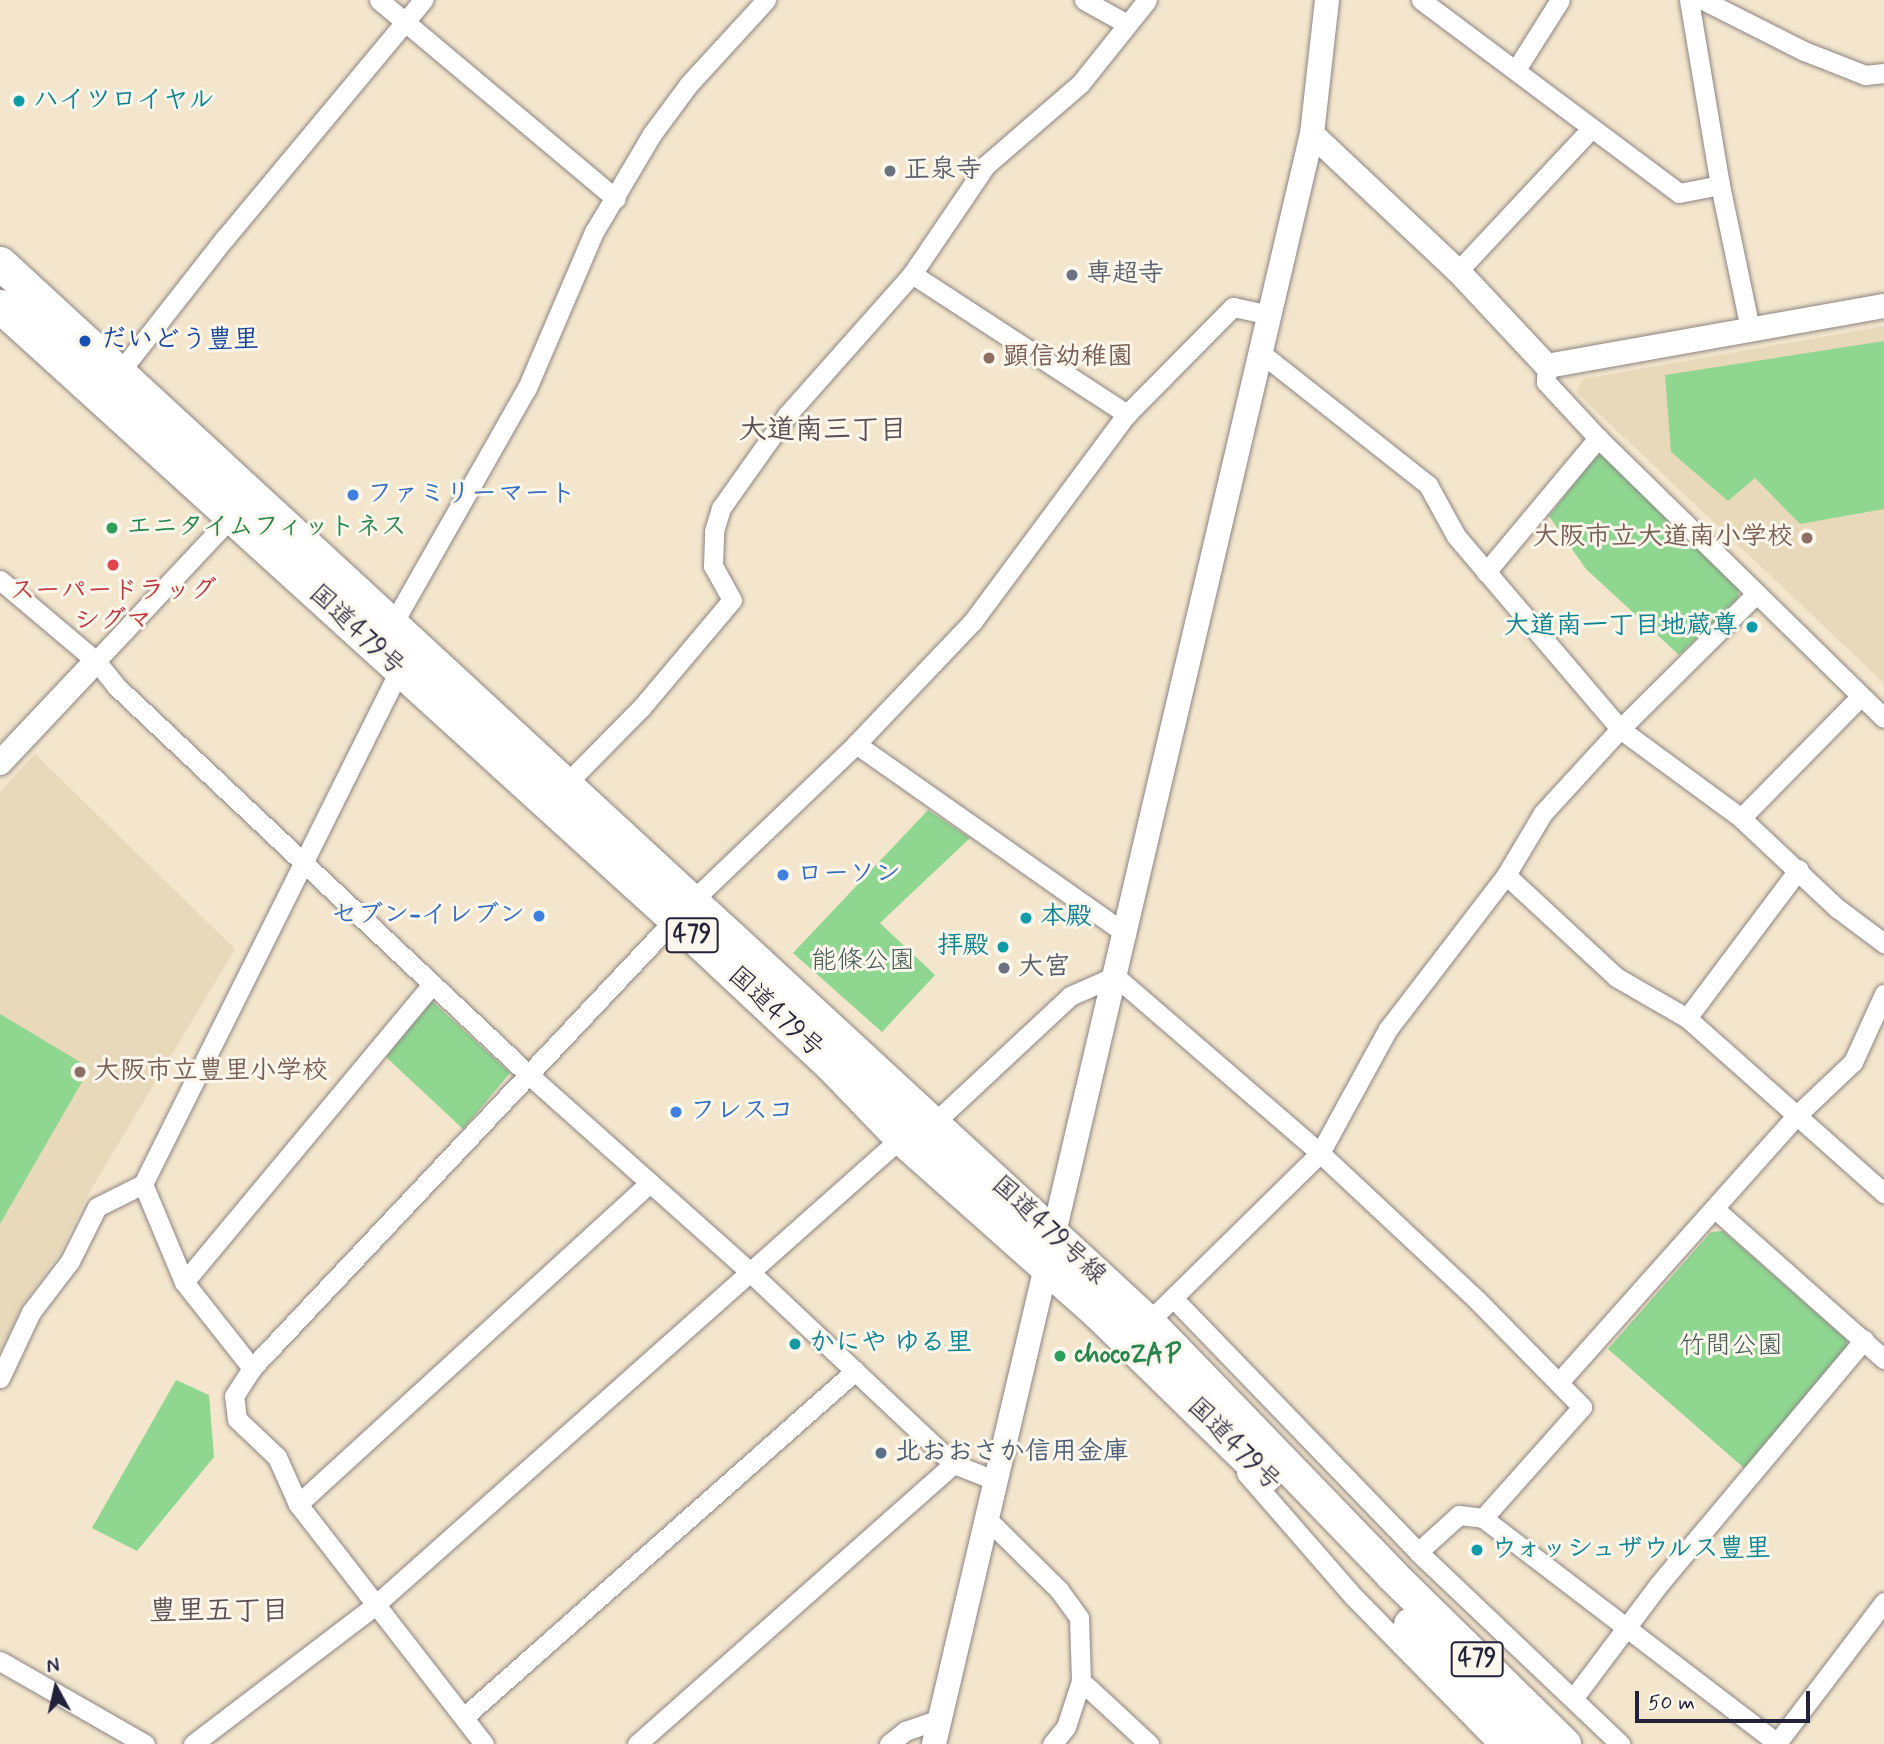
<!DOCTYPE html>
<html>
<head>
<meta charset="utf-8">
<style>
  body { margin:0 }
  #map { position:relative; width:1884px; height:1744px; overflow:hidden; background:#f4e6cc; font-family:Mynerve,"Klee One",sans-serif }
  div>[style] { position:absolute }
  .built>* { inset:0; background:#e8d9ba }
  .green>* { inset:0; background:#8fd691 }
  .roads { filter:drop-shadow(0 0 2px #8b8484) drop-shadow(0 0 2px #8b8484) }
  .minor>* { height:19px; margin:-9.5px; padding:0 9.5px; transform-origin:9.5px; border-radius:9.5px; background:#fff }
  .tertiary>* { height:24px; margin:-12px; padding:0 12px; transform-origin:12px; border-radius:12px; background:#fff }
  .trunk>* { height:33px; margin:-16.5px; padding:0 16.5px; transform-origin:16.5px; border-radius:16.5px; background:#fff }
  .dots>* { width:19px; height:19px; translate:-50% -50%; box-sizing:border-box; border:4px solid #fbf7ec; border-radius:50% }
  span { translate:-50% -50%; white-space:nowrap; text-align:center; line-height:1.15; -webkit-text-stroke:6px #fbf7ec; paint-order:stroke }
  .shield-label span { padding:2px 5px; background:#fbf7ec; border:2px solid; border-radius:5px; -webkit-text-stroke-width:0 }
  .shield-label { font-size:24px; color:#22223b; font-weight:700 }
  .culture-label { font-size:26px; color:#0d838f; font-weight:700 }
  .left { translate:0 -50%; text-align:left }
  .right { translate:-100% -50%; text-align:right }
  .worship-label { font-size:26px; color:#5b616d; font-weight:700 }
  .transit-label { font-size:26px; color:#164399; font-weight:700 }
  .education-label { font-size:26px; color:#785e54; font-weight:700 }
  .shop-label { font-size:26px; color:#366cbe; font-weight:700 }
  .leisure-label { font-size:26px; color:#27864d; font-weight:700 }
  .health-label { font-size:26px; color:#be3a42; font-weight:700 }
  .street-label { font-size:26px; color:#22223b }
  .park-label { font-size:26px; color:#435855 }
  .service-label { font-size:26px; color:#4e5e75; font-weight:700 }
  .neighbourhood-label { font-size:28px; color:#5c4f53; font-weight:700 }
  .north { position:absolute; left:21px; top:1653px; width:70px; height:70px; -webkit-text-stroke:5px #fbf7ec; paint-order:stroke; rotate:352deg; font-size:19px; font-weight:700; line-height:28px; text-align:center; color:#22223b }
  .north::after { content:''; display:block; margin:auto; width:24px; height:32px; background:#22223b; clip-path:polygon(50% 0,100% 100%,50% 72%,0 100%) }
  .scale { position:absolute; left:1635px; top:1691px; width:175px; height:32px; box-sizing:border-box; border:4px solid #22223b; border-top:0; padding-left:9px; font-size:21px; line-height:24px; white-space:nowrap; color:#22223b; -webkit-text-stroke:5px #fbf7ec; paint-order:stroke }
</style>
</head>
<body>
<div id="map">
  <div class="built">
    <div style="clip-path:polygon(1884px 326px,1884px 683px,1576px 392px,1583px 379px)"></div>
    <div style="clip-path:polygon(35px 754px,235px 949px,87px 1196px,61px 1251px,22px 1306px,0 1352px,0 792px)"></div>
  </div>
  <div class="green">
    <div style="clip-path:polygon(1884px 341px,1884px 509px,1800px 524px,1755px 478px,1728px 501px,1671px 452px,1665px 375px)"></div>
    <div style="clip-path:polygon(1605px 454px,1739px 586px,1738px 599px,1679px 655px,1586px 569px,1549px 516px,1596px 456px)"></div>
    <div style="clip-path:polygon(928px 810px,970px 838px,880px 923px,935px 975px,882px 1032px,793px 953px)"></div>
    <div style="clip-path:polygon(432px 1001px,510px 1073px,463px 1129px,386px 1057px)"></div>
    <div style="clip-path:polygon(0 1014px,90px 1068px,0 1224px)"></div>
    <div style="clip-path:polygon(1723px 1231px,1846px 1339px,1848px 1351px,1744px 1468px,1608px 1349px,1711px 1232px)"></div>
    <div style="clip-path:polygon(176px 1380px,209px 1395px,214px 1457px,137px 1551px,92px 1528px)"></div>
  </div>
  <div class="roads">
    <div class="minor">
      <div style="left:379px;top:0;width:309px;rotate:40deg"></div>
      <div style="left:1084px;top:0;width:49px;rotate:29.2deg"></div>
      <div style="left:1421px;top:0;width:322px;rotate:36.8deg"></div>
      <div style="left:1679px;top:193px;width:42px;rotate:-11deg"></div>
      <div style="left:1689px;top:0;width:188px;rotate:80.5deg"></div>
      <div style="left:1720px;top:185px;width:146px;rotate:78.2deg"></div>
      <div style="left:1703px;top:0;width:113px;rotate:26.8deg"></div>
      <div style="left:1804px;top:51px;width:66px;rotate:21.5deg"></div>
      <div style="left:1865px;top:75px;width:19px;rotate:-6deg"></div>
      <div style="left:1517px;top:68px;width:80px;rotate:-57.7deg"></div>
      <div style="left:1458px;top:271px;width:193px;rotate:-46.9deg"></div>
      <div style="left:912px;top:274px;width:257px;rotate:33.1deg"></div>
      <div style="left:1261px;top:353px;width:213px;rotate:38.3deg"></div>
      <div style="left:1428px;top:485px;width:58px;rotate:61.2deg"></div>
      <div style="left:1456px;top:536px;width:253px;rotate:49.6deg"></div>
      <div style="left:1620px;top:729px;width:150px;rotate:36.3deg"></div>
      <div style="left:1741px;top:818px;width:132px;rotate:43.2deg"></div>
      <div style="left:1837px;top:908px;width:59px;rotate:36.7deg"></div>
      <div style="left:1547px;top:366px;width:16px;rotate:94deg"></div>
      <div style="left:1546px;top:382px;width:76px;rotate:47.1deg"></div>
      <div style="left:1598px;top:438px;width:400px;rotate:44.4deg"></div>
      <div style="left:119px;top:373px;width:172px;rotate:-51.9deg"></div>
      <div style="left:225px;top:238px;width:310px;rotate:-50.2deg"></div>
      <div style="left:1486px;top:572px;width:175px;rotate:-50.1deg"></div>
      <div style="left:0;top:580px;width:126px;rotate:40.2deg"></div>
      <div style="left:96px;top:661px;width:32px;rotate:51deg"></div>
      <div style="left:116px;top:686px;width:567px;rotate:43.29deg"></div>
      <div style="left:529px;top:1075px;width:297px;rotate:41.7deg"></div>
      <div style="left:751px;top:1273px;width:279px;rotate:43.3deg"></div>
      <div style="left:954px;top:1464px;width:43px;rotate:21.8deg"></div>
      <div style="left:392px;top:633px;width:6px;rotate:-99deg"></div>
      <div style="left:391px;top:627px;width:275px;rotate:-60.4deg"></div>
      <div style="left:527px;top:388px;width:170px;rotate:-66.8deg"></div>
      <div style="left:594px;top:232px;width:114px;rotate:-59.4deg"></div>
      <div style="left:652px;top:134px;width:62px;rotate:-53.5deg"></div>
      <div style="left:689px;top:84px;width:114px;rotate:-47.5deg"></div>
      <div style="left:96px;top:661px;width:197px;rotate:-46.8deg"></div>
      <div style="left:856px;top:744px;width:330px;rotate:35.1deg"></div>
      <div style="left:563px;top:787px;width:111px;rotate:-45.4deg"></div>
      <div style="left:641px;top:708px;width:141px;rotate:-49.9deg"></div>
      <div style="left:732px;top:600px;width:39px;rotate:-119deg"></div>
      <div style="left:713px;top:566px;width:35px;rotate:-88deg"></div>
      <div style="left:714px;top:531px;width:24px;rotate:-73deg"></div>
      <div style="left:721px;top:508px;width:114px;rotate:-54.6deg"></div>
      <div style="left:787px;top:415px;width:188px;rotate:-48.4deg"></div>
      <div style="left:912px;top:274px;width:132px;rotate:-55.8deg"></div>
      <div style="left:986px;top:165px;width:124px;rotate:-40.8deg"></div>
      <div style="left:1080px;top:84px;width:107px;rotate:-51.4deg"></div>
      <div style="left:1741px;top:818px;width:171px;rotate:-45.5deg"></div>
      <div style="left:1506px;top:875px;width:150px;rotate:42.8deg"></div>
      <div style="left:1616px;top:977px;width:82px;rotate:30deg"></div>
      <div style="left:1687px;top:1018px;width:264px;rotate:41.6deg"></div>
      <div style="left:1687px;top:1018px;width:186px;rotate:-53.1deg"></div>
      <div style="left:934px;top:1123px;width:186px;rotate:-43deg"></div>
      <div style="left:1070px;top:996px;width:49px;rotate:-24deg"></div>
      <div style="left:1115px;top:976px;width:271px;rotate:40.8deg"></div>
      <div style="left:1320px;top:1153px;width:215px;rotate:43.1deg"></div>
      <div style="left:1477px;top:1300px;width:150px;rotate:45.5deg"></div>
      <div style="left:1582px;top:1407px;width:149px;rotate:131.7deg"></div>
      <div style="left:143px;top:1184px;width:106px;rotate:67.3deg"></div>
      <div style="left:184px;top:1282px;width:110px;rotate:51.7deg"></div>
      <div style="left:1715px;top:1209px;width:226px;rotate:41.6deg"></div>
      <div style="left:184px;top:1282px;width:388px;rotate:-50.2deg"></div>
      <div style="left:1174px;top:1299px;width:351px;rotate:46deg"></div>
      <div style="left:1418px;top:1552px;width:279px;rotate:43.5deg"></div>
      <div style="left:1148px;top:1322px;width:241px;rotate:-44.5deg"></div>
      <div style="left:1320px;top:1153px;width:141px;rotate:-61.3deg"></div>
      <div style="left:1388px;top:1029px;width:194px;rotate:-52.5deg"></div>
      <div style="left:1506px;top:875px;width:72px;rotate:-59.2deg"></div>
      <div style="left:1543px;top:813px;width:114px;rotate:-47.5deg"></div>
      <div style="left:1620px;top:729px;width:192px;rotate:-44.8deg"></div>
      <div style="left:0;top:1378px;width:73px;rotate:-64.8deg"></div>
      <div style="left:31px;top:1312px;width:64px;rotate:-52.6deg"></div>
      <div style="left:70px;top:1261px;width:60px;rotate:-63.4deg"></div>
      <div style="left:97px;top:1207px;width:51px;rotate:-26.6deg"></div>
      <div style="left:143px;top:1184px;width:573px;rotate:-63.48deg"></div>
      <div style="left:399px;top:671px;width:9px;rotate:-103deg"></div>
      <div style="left:1559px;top:1382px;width:356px;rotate:-48.3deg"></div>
      <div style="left:1796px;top:1116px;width:79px;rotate:-43.5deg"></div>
      <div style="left:1853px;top:1062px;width:75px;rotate:-65.5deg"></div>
      <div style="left:1246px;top:1473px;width:163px;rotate:49deg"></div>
      <div style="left:1353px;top:1596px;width:207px;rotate:45.6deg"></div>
      <div style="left:298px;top:1504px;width:476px;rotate:-42.4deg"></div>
      <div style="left:985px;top:1517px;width:104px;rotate:44.6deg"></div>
      <div style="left:1059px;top:1590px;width:34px;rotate:54deg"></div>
      <div style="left:1079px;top:1618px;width:63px;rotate:88.2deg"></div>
      <div style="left:1081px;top:1681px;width:48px;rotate:108.1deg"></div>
      <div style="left:1066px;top:1727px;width:22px;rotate:129deg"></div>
      <div style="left:1418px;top:1552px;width:55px;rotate:-42.1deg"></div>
      <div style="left:1459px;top:1515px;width:24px;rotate:7deg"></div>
      <div style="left:1483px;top:1518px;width:372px;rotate:37.4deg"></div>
      <div style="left:0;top:1661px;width:167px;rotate:29.8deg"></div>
      <div style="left:1081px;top:1681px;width:93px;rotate:42.8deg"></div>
      <div style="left:1575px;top:1696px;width:140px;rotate:-53.1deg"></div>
      <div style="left:1659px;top:1584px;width:319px;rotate:-50deg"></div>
      <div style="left:465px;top:1716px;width:521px;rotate:-41.5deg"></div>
      <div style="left:1777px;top:1743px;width:177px;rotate:-52.8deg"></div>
      <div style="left:193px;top:1744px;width:228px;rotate:-37.3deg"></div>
      <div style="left:374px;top:1606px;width:705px;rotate:-41.61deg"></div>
      <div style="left:484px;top:1744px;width:304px;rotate:-127.8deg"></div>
      <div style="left:298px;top:1504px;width:51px;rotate:-114.1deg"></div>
      <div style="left:277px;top:1457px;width:55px;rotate:-136.5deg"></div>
      <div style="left:237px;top:1419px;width:23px;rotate:-97deg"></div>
      <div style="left:234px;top:1396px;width:33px;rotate:-57deg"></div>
      <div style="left:252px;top:1368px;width:643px;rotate:-46.7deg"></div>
      <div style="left:693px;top:900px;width:226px;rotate:-43.7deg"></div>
      <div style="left:856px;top:744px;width:170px;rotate:-46.4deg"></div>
      <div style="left:973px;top:621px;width:258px;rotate:-53.4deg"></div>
      <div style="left:1127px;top:414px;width:151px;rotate:-45.3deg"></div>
      <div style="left:1233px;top:307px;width:38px;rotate:12deg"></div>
      <div style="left:637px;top:1744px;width:423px;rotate:-41.5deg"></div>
      <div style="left:889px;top:1744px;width:21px;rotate:-39deg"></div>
      <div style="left:905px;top:1731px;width:36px;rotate:-19deg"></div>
    </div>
    <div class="tertiary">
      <div style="left:1312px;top:134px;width:200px;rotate:43.2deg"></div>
      <div style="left:1458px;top:271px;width:130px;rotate:46.9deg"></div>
      <div style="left:1547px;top:366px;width:342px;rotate:-10.1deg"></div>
      <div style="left:0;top:763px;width:140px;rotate:-46.7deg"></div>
      <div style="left:934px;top:1744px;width:1654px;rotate:-76.79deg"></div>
      <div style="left:1312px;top:134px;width:135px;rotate:-83.6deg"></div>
    </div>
    <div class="trunk">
      <div style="left:0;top:263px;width:1562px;rotate:42.69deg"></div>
      <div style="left:1148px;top:1322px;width:350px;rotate:46deg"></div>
      <div style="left:1391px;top:1574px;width:243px;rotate:44.5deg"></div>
      <div style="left:0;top:306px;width:915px;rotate:42.25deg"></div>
      <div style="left:677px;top:921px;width:211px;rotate:43.1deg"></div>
      <div style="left:831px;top:1065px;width:101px;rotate:46.2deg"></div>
      <div style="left:901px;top:1138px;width:261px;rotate:41.6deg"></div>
      <div style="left:1096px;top:1311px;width:236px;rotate:44.3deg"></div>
      <div style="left:1410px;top:1624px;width:167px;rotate:46deg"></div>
    </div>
  </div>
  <div class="dots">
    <div style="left:19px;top:101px;background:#0f9aa8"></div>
    <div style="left:890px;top:171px;background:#6b7280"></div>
    <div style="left:1072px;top:275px;background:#6b7280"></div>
    <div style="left:85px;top:341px;background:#1a4fb4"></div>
    <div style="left:989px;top:358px;background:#8d6e63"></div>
    <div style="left:353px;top:495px;background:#3f7fe0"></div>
    <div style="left:112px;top:528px;background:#2e9e5b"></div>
    <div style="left:1807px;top:538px;background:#8d6e63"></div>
    <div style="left:113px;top:565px;background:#e0444e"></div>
    <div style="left:1752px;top:627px;background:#0f9aa8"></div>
    <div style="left:783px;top:875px;background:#3f7fe0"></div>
    <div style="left:539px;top:916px;background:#3f7fe0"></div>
    <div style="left:1026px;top:918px;background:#0f9aa8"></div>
    <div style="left:1003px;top:947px;background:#0f9aa8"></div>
    <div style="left:1004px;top:968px;background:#6b7280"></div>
    <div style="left:80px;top:1072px;background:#8d6e63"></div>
    <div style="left:676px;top:1112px;background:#3f7fe0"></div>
    <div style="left:795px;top:1344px;background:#0f9aa8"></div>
    <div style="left:1060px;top:1356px;background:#2e9e5b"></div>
    <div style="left:881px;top:1453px;background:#5c6f8a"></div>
    <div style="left:1477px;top:1550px;background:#0f9aa8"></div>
  </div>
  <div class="shield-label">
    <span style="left:692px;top:935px">479</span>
    <span style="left:1477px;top:1659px">479</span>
  </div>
  <div class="culture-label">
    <span class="left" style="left:33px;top:101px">ハイツロイヤル</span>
    <span class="right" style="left:1738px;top:627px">大道南一丁目地蔵尊</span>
    <span class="left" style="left:1040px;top:918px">本殿</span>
    <span class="right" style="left:989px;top:947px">拝殿</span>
    <span class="left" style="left:809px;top:1344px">かにや ゆる里</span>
    <span class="left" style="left:1491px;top:1550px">ウォッシュザウルス豊里</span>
  </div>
  <div class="worship-label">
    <span class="left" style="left:904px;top:171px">正泉寺</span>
    <span class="left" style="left:1086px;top:275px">専超寺</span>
    <span class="left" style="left:1018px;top:968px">大宮</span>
  </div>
  <div class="transit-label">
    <span class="left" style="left:101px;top:341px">だいどう豊里</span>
  </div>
  <div class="education-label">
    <span class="left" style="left:1003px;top:358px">顕信幼稚園</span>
    <span class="right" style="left:1793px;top:538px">大阪市立大道南小学校</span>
    <span class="left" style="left:94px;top:1072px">大阪市立豊里小学校</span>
  </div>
  <div class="shop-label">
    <span class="left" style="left:367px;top:495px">ファミリーマート</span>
    <span class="left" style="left:797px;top:875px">ローソン</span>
    <span class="right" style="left:525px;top:916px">セブン-イレブン</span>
    <span class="left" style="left:690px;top:1112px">フレスコ</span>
  </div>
  <div class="leisure-label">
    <span class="left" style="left:126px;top:528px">エニタイムフィットネス</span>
    <span class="left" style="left:1074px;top:1356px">chocoZAP</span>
  </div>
  <div class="health-label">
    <span style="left:113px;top:607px">スーパードラッグ<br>シグマ</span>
  </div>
  <div class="street-label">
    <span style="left:356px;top:631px;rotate:43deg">国道479号</span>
    <span style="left:775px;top:1013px;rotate:43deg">国道479号</span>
    <span style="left:1048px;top:1231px;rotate:43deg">国道479号線</span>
    <span style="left:1233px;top:1445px;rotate:45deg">国道479号</span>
  </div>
  <div class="park-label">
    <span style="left:863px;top:962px">能條公園</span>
    <span style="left:1731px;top:1347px">竹間公園</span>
  </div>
  <div class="service-label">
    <span class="left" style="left:895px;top:1453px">北おおさか信用金庫</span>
  </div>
  <div class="neighbourhood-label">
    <span style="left:823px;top:431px">大道南三丁目</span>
    <span style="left:219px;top:1612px">豊里五丁目</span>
  </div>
  <div class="north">N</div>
  <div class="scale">50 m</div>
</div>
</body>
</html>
